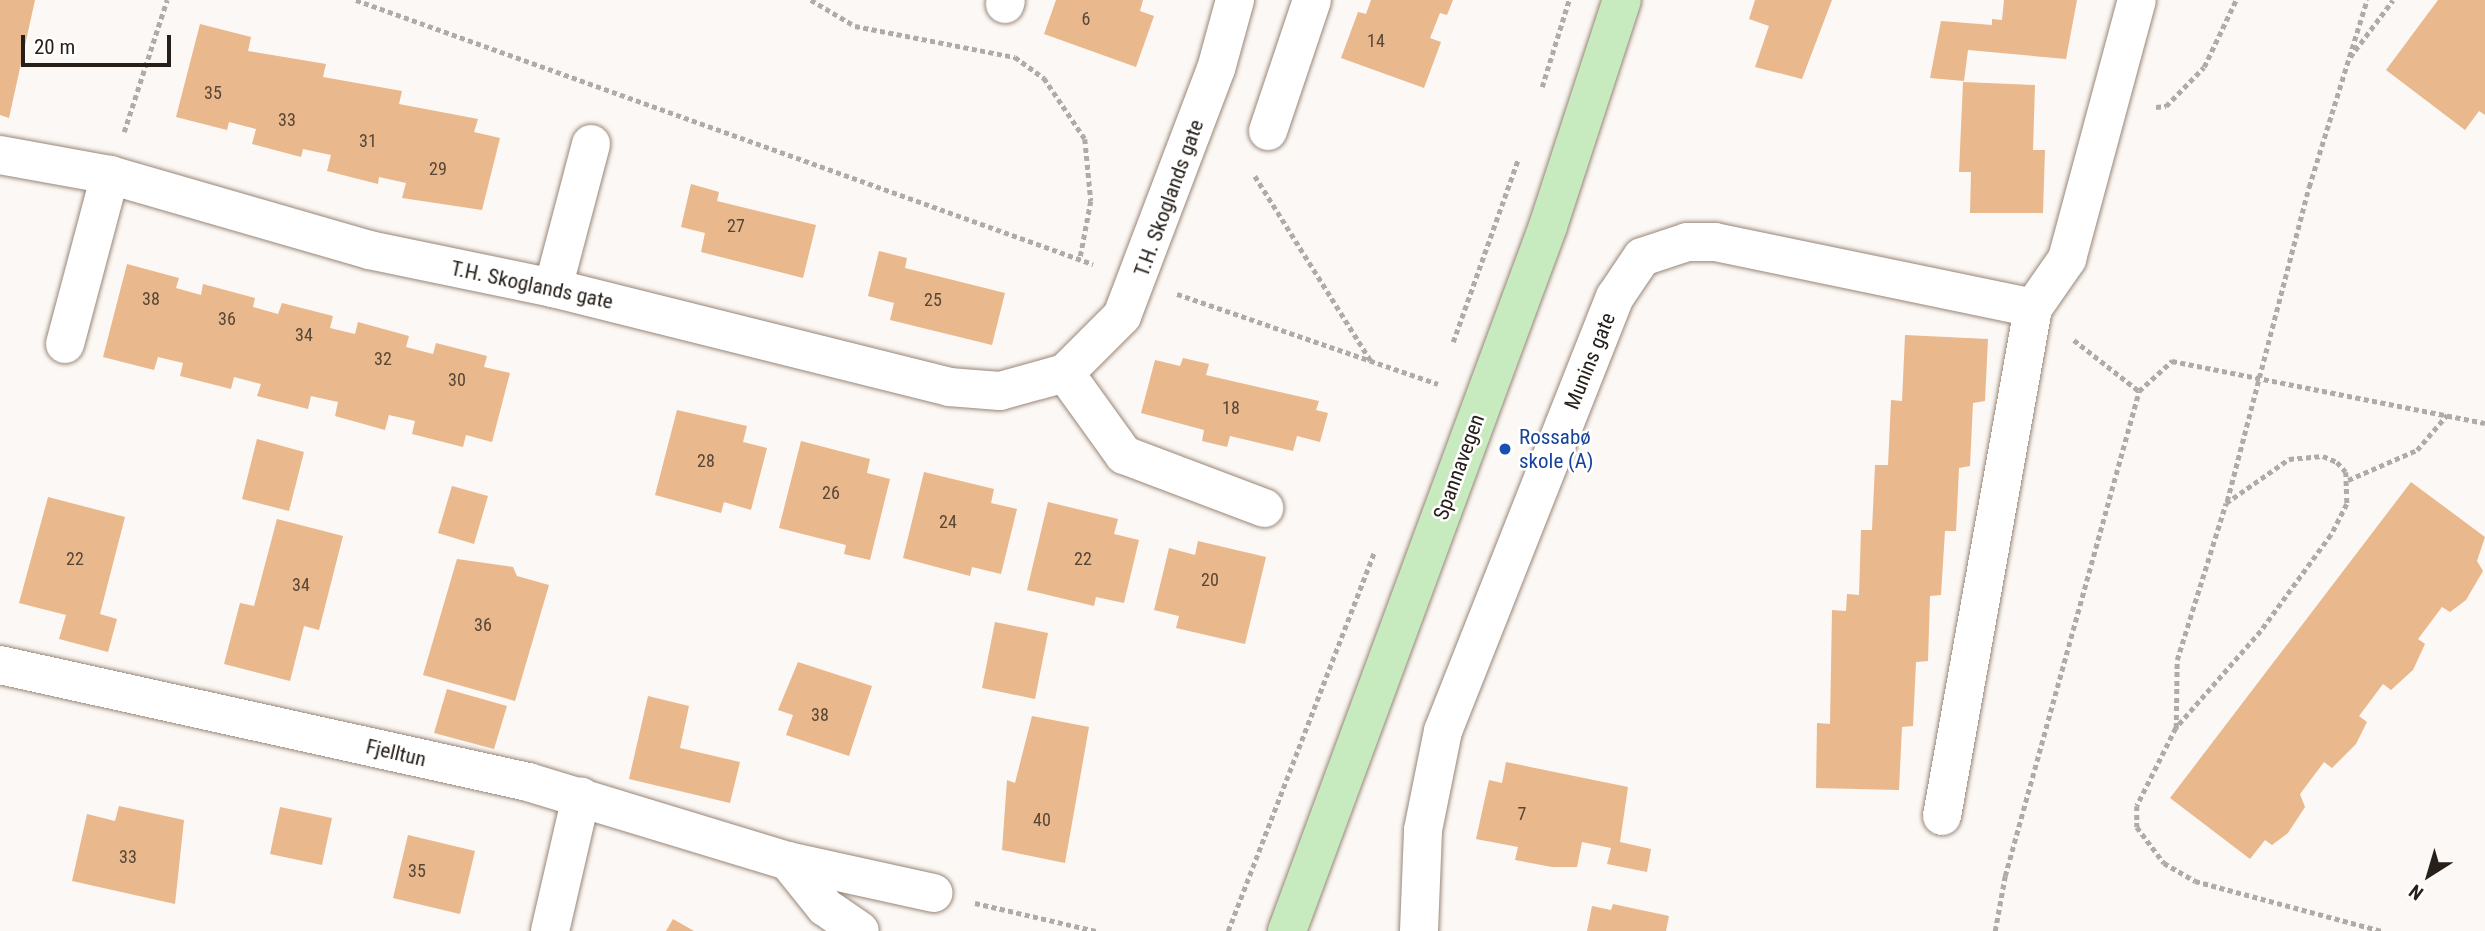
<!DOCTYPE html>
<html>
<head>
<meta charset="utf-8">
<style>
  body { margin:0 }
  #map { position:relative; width:2485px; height:931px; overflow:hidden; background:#fcf8f5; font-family:"Roboto Condensed",sans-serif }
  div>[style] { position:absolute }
  .building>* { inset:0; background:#e9b88c }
  .path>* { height:4.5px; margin-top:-2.25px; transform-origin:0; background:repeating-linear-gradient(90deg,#b0aba7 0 5px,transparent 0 8.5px) }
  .roads { filter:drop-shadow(0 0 2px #988678) drop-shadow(0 0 2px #988678) }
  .minor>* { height:38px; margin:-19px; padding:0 19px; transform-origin:19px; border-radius:19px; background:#fff }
  .major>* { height:38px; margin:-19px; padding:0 19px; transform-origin:19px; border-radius:19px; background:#c7eabf }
  .dots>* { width:19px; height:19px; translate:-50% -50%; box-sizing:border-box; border:4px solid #fff; border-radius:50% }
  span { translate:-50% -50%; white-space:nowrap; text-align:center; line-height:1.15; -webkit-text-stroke:5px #fff; paint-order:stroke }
  .number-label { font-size:18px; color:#584636 }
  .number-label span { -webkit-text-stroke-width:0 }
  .street-label { font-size:21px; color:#27201a }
  .transit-label { font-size:21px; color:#164399 }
  .left { translate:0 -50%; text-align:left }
  .north { position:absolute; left:2394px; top:840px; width:70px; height:70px; -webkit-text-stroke:5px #fff; paint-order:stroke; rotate:217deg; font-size:19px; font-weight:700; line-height:28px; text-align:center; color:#27201a }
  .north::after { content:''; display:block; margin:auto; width:24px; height:32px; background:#27201a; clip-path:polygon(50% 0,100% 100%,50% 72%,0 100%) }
  .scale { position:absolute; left:21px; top:35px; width:150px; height:32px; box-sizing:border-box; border:4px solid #27201a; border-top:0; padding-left:9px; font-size:21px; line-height:24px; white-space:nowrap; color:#27201a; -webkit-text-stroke:5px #fff; paint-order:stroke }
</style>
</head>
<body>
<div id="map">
  <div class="building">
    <div style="clip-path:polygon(0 0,35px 0,9px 118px,0 115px)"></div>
    <div style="clip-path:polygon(1056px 0,1143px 0,1140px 11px,1154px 16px,1136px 67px,1044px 34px)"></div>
    <div style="clip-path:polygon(1371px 0,1453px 0,1447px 15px,1440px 13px,1430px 38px,1441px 42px,1424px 88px,1341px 58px,1358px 12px,1366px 14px)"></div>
    <div style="clip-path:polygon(1755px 0,1832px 0,1802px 79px,1755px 67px,1769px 26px,1749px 19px)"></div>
    <div style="clip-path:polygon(2004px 0,2077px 0,2066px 59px,1968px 50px,1964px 81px,1930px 78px,1941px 21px,1992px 25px,1992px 19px,2002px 20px)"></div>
    <div style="clip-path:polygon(2438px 0,2485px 0,2485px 115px,2479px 111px,2465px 130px,2386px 70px)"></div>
    <div style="clip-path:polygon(200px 24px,251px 37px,248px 51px,326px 64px,323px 77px,402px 91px,399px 104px,478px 119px,474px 132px,500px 138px,482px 210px,402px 198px,406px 183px,379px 177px,378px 184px,327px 171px,331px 155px,303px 149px,301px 157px,252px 144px,256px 129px,229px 122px,227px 130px,176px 117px)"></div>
    <div style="clip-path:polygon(1963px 82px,2035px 85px,2033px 150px,2045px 150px,2043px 213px,1970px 213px,1971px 172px,1959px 172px)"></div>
    <div style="clip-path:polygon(691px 184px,719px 192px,717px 201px,816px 225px,803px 278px,701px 252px,705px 233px,681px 227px)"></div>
    <div style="clip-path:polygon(879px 251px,907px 258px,905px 268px,1005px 293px,992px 345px,890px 320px,894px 303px,868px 296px)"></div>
    <div style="clip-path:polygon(127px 264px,179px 278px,176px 288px,201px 295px,203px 284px,255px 298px,253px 307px,278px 314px,282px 303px,333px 316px,330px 328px,355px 334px,358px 322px,409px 336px,406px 347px,433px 354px,436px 343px,487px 356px,484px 367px,510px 373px,492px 442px,466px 435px,463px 447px,412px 434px,415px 421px,389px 415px,385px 430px,335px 416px,338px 402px,311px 396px,308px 409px,257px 396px,261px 384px,234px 377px,231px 389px,180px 376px,183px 363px,158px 357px,154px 370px,103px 357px)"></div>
    <div style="clip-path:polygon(1905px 335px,1988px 339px,1985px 401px,1973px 403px,1970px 466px,1959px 468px,1956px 531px,1945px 531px,1941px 595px,1930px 596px,1928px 661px,1916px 662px,1913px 726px,1902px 727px,1899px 790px,1816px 788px,1817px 723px,1830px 724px,1832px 610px,1846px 611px,1847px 594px,1859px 595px,1861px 530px,1872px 530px,1875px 465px,1888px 465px,1891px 400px,1902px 401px)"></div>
    <div style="clip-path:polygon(1183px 358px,1209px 364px,1206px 375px,1319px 401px,1316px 410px,1328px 413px,1320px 442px,1297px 436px,1293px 451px,1230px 436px,1227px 447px,1202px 441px,1204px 430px,1141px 413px,1155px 360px,1180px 366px)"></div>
    <div style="clip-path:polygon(677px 410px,747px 426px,743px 442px,767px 448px,751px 510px,724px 502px,721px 513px,655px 495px)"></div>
    <div style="clip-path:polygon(257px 439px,304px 452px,289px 511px,242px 499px)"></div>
    <div style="clip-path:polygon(801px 441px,870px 459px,867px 473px,890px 479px,870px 560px,844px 554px,846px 545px,779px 528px)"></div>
    <div style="clip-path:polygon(924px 472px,994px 489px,991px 503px,1017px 509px,1001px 574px,972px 567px,970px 576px,903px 558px)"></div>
    <div style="clip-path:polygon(2411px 482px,2485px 537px,2477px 561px,2483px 571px,2466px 600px,2450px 612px,2442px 607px,2418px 639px,2425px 644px,2413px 670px,2391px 690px,2383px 684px,2359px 716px,2367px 722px,2356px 744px,2332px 768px,2324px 762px,2300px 794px,2305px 807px,2288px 833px,2272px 845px,2265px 840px,2250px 859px,2170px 798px)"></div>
    <div style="clip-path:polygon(452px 486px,488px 496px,474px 544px,438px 533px)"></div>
    <div style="clip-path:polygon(48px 497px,125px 517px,100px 614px,117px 619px,108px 652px,59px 639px,66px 615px,19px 603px)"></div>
    <div style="clip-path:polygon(1048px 502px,1118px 519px,1114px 534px,1139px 540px,1124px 603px,1096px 597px,1094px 606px,1027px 590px)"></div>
    <div style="clip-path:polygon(277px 519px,343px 536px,319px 630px,304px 626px,290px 681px,224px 664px,240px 603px,254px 606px)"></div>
    <div style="clip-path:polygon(1198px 541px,1266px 557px,1245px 644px,1176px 628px,1179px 616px,1154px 610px,1169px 548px,1195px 555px)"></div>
    <div style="clip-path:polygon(457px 559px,513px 567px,517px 576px,549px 585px,515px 701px,423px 675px)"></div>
    <div style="clip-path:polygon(995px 622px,1048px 633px,1035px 699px,982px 688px)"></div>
    <div style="clip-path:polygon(798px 662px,872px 686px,849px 756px,786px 735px,793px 715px,778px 710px)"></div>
    <div style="clip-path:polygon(447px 689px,507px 706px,494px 749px,434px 733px)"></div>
    <div style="clip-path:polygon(648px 696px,689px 706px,680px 748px,740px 762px,730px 803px,629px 779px)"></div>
    <div style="clip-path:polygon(1032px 716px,1089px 727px,1065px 863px,1002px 850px,1007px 780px,1015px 783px)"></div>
    <div style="clip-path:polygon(1506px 762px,1628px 787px,1620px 842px,1651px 849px,1647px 872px,1607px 864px,1611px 848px,1582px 842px,1577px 867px,1552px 867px,1515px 860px,1518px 847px,1476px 839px,1489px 780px,1502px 783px)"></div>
    <div style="clip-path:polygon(119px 806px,184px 820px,175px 904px,72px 881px,87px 814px,115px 821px)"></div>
    <div style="clip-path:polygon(280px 807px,332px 818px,322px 865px,270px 854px)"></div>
    <div style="clip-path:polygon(408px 835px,475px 851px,460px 914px,393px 898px)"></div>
    <div style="clip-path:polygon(1613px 904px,1669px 916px,1666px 931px,1587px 931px,1592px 906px,1611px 910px)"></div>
    <div style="clip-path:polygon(673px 919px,694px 931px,666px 931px)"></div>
  </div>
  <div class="path">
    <div style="left:356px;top:0;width:783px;rotate:19.71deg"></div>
    <div style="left:811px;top:0;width:51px;rotate:30.6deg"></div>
    <div style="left:855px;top:26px;width:163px;rotate:11deg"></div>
    <div style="left:1015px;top:57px;width:36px;rotate:36deg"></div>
    <div style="left:1044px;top:78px;width:73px;rotate:56.1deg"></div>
    <div style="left:1085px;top:139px;width:62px;rotate:84.5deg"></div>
    <div style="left:1091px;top:201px;width:59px;rotate:100.7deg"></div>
    <div style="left:2350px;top:57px;width:71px;rotate:-53deg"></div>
    <div style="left:1542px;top:87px;width:91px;rotate:-72.8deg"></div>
    <div style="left:2156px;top:107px;width:10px;rotate:-6deg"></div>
    <div style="left:2166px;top:106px;width:54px;rotate:-45.7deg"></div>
    <div style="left:2204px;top:67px;width:74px;rotate:-64.5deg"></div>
    <div style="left:124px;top:132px;width:139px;rotate:-72deg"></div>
    <div style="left:1255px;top:176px;width:218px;rotate:57.9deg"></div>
    <div style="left:1177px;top:294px;width:276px;rotate:19deg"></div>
    <div style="left:2074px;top:340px;width:83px;rotate:38.1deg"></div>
    <div style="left:1453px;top:342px;width:194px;rotate:-70.4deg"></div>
    <div style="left:2348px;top:480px;width:75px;rotate:-23.5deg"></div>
    <div style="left:2417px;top:450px;width:46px;rotate:-49.4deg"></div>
    <div style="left:2227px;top:501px;width:325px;rotate:-75.4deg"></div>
    <div style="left:2309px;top:187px;width:196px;rotate:-72.8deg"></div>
    <div style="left:2176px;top:728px;width:68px;rotate:-89.2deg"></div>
    <div style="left:2177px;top:660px;width:164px;rotate:-72.7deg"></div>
    <div style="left:2226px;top:503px;width:77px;rotate:-34.9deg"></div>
    <div style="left:2289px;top:459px;width:34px;rotate:-5deg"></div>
    <div style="left:2323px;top:456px;width:15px;rotate:23deg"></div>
    <div style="left:2337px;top:462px;width:13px;rotate:48deg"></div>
    <div style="left:2346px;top:472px;width:32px;rotate:88deg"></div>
    <div style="left:2347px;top:504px;width:35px;rotate:117deg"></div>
    <div style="left:2331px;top:535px;width:119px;rotate:126.1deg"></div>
    <div style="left:2261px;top:631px;width:129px;rotate:131.2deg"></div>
    <div style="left:2176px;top:728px;width:87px;rotate:116.6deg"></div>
    <div style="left:2137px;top:806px;width:21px;rotate:90deg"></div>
    <div style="left:2137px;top:827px;width:45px;rotate:53.1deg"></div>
    <div style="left:2164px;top:863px;width:36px;rotate:30deg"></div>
    <div style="left:2195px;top:881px;width:193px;rotate:15deg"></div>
    <div style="left:975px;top:903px;width:124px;rotate:13deg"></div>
    <div style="left:1228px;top:931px;width:405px;rotate:-68.9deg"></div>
    <div style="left:1995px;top:931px;width:56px;rotate:-79.7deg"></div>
    <div style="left:2005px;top:876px;width:503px;rotate:-74.56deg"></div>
    <div style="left:2139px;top:391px;width:45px;rotate:-42.3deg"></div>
    <div style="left:2172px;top:361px;width:319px;rotate:11.2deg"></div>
  </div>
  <div class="roads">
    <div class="minor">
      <div style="left:1005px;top:4px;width:4px;rotate:-76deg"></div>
      <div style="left:1268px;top:131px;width:138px;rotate:-71.4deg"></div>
      <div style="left:0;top:155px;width:112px;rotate:10.3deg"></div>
      <div style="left:110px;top:175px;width:270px;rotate:16.1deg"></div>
      <div style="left:369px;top:250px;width:188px;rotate:11.7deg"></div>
      <div style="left:553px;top:288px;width:408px;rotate:14deg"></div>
      <div style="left:949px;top:387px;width:51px;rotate:4.5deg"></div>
      <div style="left:1000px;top:391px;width:67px;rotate:-15.5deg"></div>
      <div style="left:1065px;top:373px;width:81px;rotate:-45deg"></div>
      <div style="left:1122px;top:316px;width:264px;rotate:-69.2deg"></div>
      <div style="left:1216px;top:69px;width:72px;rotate:-74.6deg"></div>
      <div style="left:553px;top:288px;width:149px;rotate:-75.2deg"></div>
      <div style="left:65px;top:344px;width:175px;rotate:-75.1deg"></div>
      <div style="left:1065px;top:373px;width:101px;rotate:54.3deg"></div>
      <div style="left:1124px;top:455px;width:150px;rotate:20.7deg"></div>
      <div style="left:0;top:665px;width:541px;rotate:12.49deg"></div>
      <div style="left:528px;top:782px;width:272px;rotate:16.9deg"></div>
      <div style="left:788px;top:861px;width:149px;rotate:12.4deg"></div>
      <div style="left:1942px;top:816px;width:516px;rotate:-79.84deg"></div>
      <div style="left:2033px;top:308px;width:60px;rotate:-55.2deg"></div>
      <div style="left:2067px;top:259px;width:268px;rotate:-74.9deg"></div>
      <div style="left:788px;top:861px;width:59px;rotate:51.2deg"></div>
      <div style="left:825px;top:907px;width:42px;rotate:34.4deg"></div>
      <div style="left:550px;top:931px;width:138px;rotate:-77deg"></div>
      <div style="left:1419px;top:931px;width:101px;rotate:-87.7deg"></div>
      <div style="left:1423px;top:830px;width:101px;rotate:-78.6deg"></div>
      <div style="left:1443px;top:731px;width:467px;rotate:-68.4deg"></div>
      <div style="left:1615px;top:297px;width:48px;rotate:-56deg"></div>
      <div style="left:1642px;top:257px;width:47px;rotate:-18.4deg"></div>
      <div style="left:1687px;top:242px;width:28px"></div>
      <div style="left:1715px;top:242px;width:325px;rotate:11.7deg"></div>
    </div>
    <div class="major">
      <div style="left:1287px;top:931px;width:752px;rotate:-69.68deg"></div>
      <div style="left:1548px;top:226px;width:238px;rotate:-71.9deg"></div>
    </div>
  </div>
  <div class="dots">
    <div style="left:1505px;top:449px;background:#1a4fb4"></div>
  </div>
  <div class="number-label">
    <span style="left:1086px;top:19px">6</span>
    <span style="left:1376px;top:41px">14</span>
    <span style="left:213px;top:93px">35</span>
    <span style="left:287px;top:120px">33</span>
    <span style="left:368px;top:141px">31</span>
    <span style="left:438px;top:169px">29</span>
    <span style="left:736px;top:226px">27</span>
    <span style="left:151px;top:299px">38</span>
    <span style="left:933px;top:300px">25</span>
    <span style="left:227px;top:319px">36</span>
    <span style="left:304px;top:335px">34</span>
    <span style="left:383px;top:359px">32</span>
    <span style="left:457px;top:380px">30</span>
    <span style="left:1231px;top:408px">18</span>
    <span style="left:706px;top:461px">28</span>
    <span style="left:831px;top:493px">26</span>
    <span style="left:948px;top:522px">24</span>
    <span style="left:75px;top:559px">22</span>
    <span style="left:1083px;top:559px">22</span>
    <span style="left:1210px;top:580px">20</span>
    <span style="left:301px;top:585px">34</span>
    <span style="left:483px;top:625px">36</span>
    <span style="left:820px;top:715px">38</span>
    <span style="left:1522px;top:814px">7</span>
    <span style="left:1042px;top:820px">40</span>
    <span style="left:128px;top:857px">33</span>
    <span style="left:417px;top:871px">35</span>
  </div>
  <div class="street-label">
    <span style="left:1169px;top:198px;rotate:-70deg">T.H. Skoglands gate</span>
    <span style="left:532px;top:285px;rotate:12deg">T.H. Skoglands gate</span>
    <span style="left:1590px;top:361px;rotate:-68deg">Munins gate</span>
    <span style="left:1459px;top:467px;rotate:-70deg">Spannavegen</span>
    <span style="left:396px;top:753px;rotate:13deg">Fjelltun</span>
  </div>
  <div class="transit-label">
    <span class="left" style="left:1519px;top:449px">Rossabø<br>skole (A)</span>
  </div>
  <div class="north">N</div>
  <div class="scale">20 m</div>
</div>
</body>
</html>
